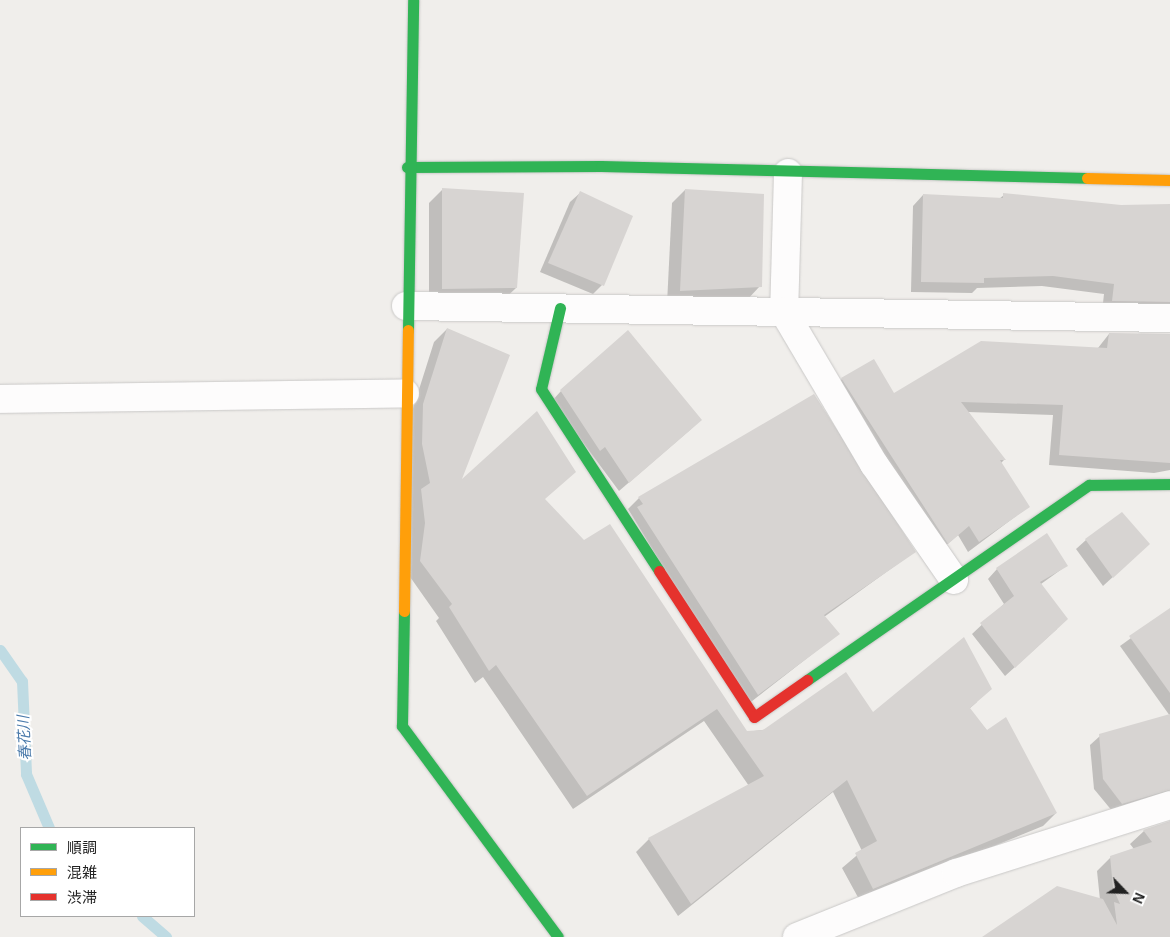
<!DOCTYPE html>
<html>
<head>
<meta charset="utf-8">
<style>
  body { margin:0 }
  #map { position:relative; width:1170px; height:937px; overflow:hidden; background:#f0eeeb; font-family:Helvetica,"Noto Sans JP",sans-serif }
  div>[style] { position:absolute }
  .shadow>* { inset:0; background:#0003 }
  .stream>* { height:11px; margin:-5.5px; padding:0 5.5px; transform-origin:5.5px; border-radius:5.5px; background:#bfdbe3 }
  .building>* { inset:0; background:#d7d4d2 }
  .roads { filter:drop-shadow(0 0 1px #c9c8c7) drop-shadow(0 0 1px #c9c8c7) }
  .street>* { height:28px; margin:-14px; padding:0 14px; transform-origin:14px; border-radius:14px; background:#fdfcfc }
  .fast>* { height:11px; margin:-5.5px; padding:0 5.5px; transform-origin:5.5px; border-radius:5.5px; background:#30b455 }
  .slow>* { height:11px; margin:-5.5px; padding:0 5.5px; transform-origin:5.5px; border-radius:5.5px; background:#ff9f0a }
  .jam>* { height:11px; margin:-5.5px; padding:0 5.5px; transform-origin:5.5px; border-radius:5.5px; background:#e5322d }
  span { translate:-50% -50%; white-space:nowrap; text-align:center; line-height:1.15; -webkit-text-stroke:4px #fff; paint-order:stroke }
  .water-label { font-size:15px; color:#4a7aab; font-style:italic }
  .legend { position:absolute; left:20px; top:827px; width:175px; height:90px; box-sizing:border-box; background:#fff; border:1px solid #a7a7a7; margin:0; padding:6px 9px; list-style:none; font-size:15px; color:#222 }
  .legend li { display:flex; align-items:center; gap:10px; height:25px }
  .legend b { width:25px; border:1px solid #a7a7a7 }
  .north { position:absolute; left:1100px; top:867px; width:50px; height:50px; -webkit-text-stroke:4px #fff; paint-order:stroke; rotate:114deg; font-size:14px; font-weight:700; line-height:20px; text-align:center; color:#222 }
  .north::after { content:''; display:block; margin:auto; width:18px; height:22px; background:#222; clip-path:polygon(50% 0,100% 100%,50% 72%,0 100%) }
</style>
</head>
<body>
<div id="map">
  <div class="shadow">
    <div style="clip-path:polygon(443px 189px,516px 288px,502px 301px,429px 302px,429px 203px)"></div>
    <div style="clip-path:polygon(685px 190px,760px 286px,747px 300px,667px 304px,672px 203px)"></div>
    <div style="clip-path:polygon(580px 193px,602px 285px,593px 294px,540px 272px,570px 202px)"></div>
    <div style="clip-path:polygon(923px 195px,999px 199px,1004px 195px,1119px 206px,1170px 205px,1170px 319px,1102px 312px,1104px 294px,1042px 286px,977px 288px,972px 293px,911px 292px,913px 206px)"></div>
    <div style="clip-path:polygon(447px 329px,459px 483px,544px 500px,746px 732px,977px 702px,969px 709px,1056px 813px,1043px 826px,860px 901px,842px 868px,862px 851px,833px 792px,678px 916px,636px 852px,649px 839px,749px 786px,704px 721px,573px 809px,483px 677px,475px 683px,436px 621px,439px 618px,408px 574px,410px 418px,434px 342px)"></div>
    <div style="clip-path:polygon(1109px 334px,1170px 335px,1170px 470px,1154px 473px,1049px 465px,1053px 415px,968px 412px,1004px 460px,1001px 463px,1028px 507px,968px 552px,958px 535px,937px 553px,831px 389px,842px 379px,893px 395px,1098px 348px)"></div>
    <div style="clip-path:polygon(561px 391px,691px 429px,619px 491px,552px 401px)"></div>
    <div style="clip-path:polygon(639px 498px,914px 552px,824px 617px,838px 634px,747px 705px,628px 509px)"></div>
    <div style="clip-path:polygon(1086px 540px,1139px 553px,1103px 586px,1076px 549px)"></div>
    <div style="clip-path:polygon(1066px 566px,1041px 584px,1057px 629px,1005px 676px,972px 634px,1004px 604px,988px 579px,997px 569px)"></div>
    <div style="clip-path:polygon(1170px 610px,1170px 716px,1120px 646px)"></div>
    <div style="clip-path:polygon(1170px 716px,1170px 791px,1113px 812px,1094px 789px,1090px 745px,1100px 736px)"></div>
    <div style="clip-path:polygon(1170px 823px,1170px 933px,1164px 937px,986px 937px,1100px 900px,1097px 871px,1111px 857px,1134px 849px,1130px 844px,1144px 831px)"></div>
  </div>
  <div class="stream">
    <div style="left:0;top:650px;width:38px;rotate:55deg"></div>
    <div style="left:22px;top:681px;width:93px;rotate:87.5deg"></div>
    <div style="left:26px;top:774px;width:59px;rotate:66.9deg"></div>
    <div style="left:142px;top:916px;width:32px;rotate:41deg"></div>
  </div>
  <div class="building">
    <div style="clip-path:polygon(442px 188px,524px 193px,517px 288px,442px 289px)"></div>
    <div style="clip-path:polygon(685px 189px,764px 194px,762px 287px,680px 291px)"></div>
    <div style="clip-path:polygon(580px 191px,633px 216px,604px 286px,548px 263px)"></div>
    <div style="clip-path:polygon(1003px 193px,1121px 205px,1170px 204px,1170px 302px,1112px 301px,1114px 284px,1053px 276px,984px 278px,984px 283px,921px 282px,923px 194px,1003px 198px)"></div>
    <div style="clip-path:polygon(447px 328px,510px 355px,462px 479px,537px 411px,576px 472px,545px 499px,584px 540px,610px 524px,747px 731px,763px 730px,846px 672px,873px 712px,964px 637px,992px 689px,970px 708px,987px 730px,1006px 717px,1057px 813px,873px 889px,855px 853px,877px 841px,847px 780px,691px 904px,648px 838px,764px 776px,717px 709px,587px 796px,496px 665px,489px 671px,449px 607px,452px 604px,420px 561px,425px 523px,421px 489px,430px 483px,422px 444px,423px 404px)"></div>
    <div style="clip-path:polygon(628px 330px,702px 420px,629px 483px,605px 447px,600px 451px,560px 390px)"></div>
    <div style="clip-path:polygon(1109px 333px,1170px 334px,1170px 463px,1059px 455px,1063px 405px,961px 402px,1006px 460px,1000px 460px,1030px 507px,979px 542px,969px 526px,948px 544px,841px 378px,874px 359px,894px 393px,981px 341px,1107px 348px)"></div>
    <div style="clip-path:polygon(814px 394px,916px 552px,824px 615px,840px 634px,758px 695px,637px 507px,643px 504px,638px 497px)"></div>
    <div style="clip-path:polygon(1122px 512px,1150px 544px,1113px 578px,1085px 539px)"></div>
    <div style="clip-path:polygon(1047px 533px,1068px 566px,1040px 582px,1068px 619px,1015px 668px,980px 623px,1014px 596px,996px 568px)"></div>
    <div style="clip-path:polygon(1170px 608px,1170px 693px,1129px 636px)"></div>
    <div style="clip-path:polygon(1170px 714px,1170px 790px,1122px 804px,1103px 779px,1099px 734px)"></div>
    <div style="clip-path:polygon(1170px 821px,1170px 937px,982px 937px,1057px 886px,1103px 899px,1117px 925px,1114px 902px,1120px 904px,1113px 888px,1110px 856px,1152px 842px,1143px 830px)"></div>
  </div>
  <div class="roads">
    <div class="street">
      <div style="left:788px;top:173px;width:139px;rotate:91.6deg"></div>
      <div style="left:784px;top:312px;width:177px;rotate:59.4deg"></div>
      <div style="left:874px;top:464px;width:141px;rotate:55.4deg"></div>
      <div style="left:406px;top:306px;width:764px;rotate:0.9deg"></div>
      <div style="left:0;top:399px;width:405px;rotate:-0.8deg"></div>
      <div style="left:797px;top:937px;width:171px;rotate:-21.9deg"></div>
      <div style="left:956px;top:873px;width:225px;rotate:-17.6deg"></div>
    </div>
    <div class="fast">
      <div style="left:407px;top:167px;width:194px;rotate:-0.3deg"></div>
      <div style="left:601px;top:166px;width:486px;rotate:1.4deg"></div>
      <div style="left:560px;top:308px;width:83px;rotate:103.2deg"></div>
      <div style="left:541px;top:389px;width:217px;rotate:57deg"></div>
      <div style="left:408px;top:330px;width:330px;rotate:-89.1deg"></div>
      <div style="left:404px;top:611px;width:115px;rotate:91deg"></div>
      <div style="left:402px;top:726px;width:262px;rotate:53.5deg"></div>
      <div style="left:807px;top:680px;width:343px;rotate:-34.7deg"></div>
      <div style="left:1089px;top:485px;width:81px;rotate:-0.7deg"></div>
    </div>
    <div class="slow">
      <div style="left:1087px;top:178px;width:83px;rotate:1.4deg"></div>
      <div style="left:404px;top:611px;width:281px;rotate:-89.2deg"></div>
    </div>
    <div class="jam">
      <div style="left:659px;top:571px;width:174px;rotate:56.9deg"></div>
      <div style="left:754px;top:717px;width:65px;rotate:-34.9deg"></div>
    </div>
  </div>
  <div class="water-label">
    <span style="left:24px;top:738px;rotate:-93deg">春花川</span>
  </div>
  <ul class="legend">
  <li><b style="height:6px;background:#30b455"></b>順調</li>
  <li><b style="height:6px;background:#ff9f0a"></b>混雑</li>
  <li><b style="height:6px;background:#e5322d"></b>渋滞</li>
  </ul>
  <div class="north">N</div>
</div>
</body>
</html>
